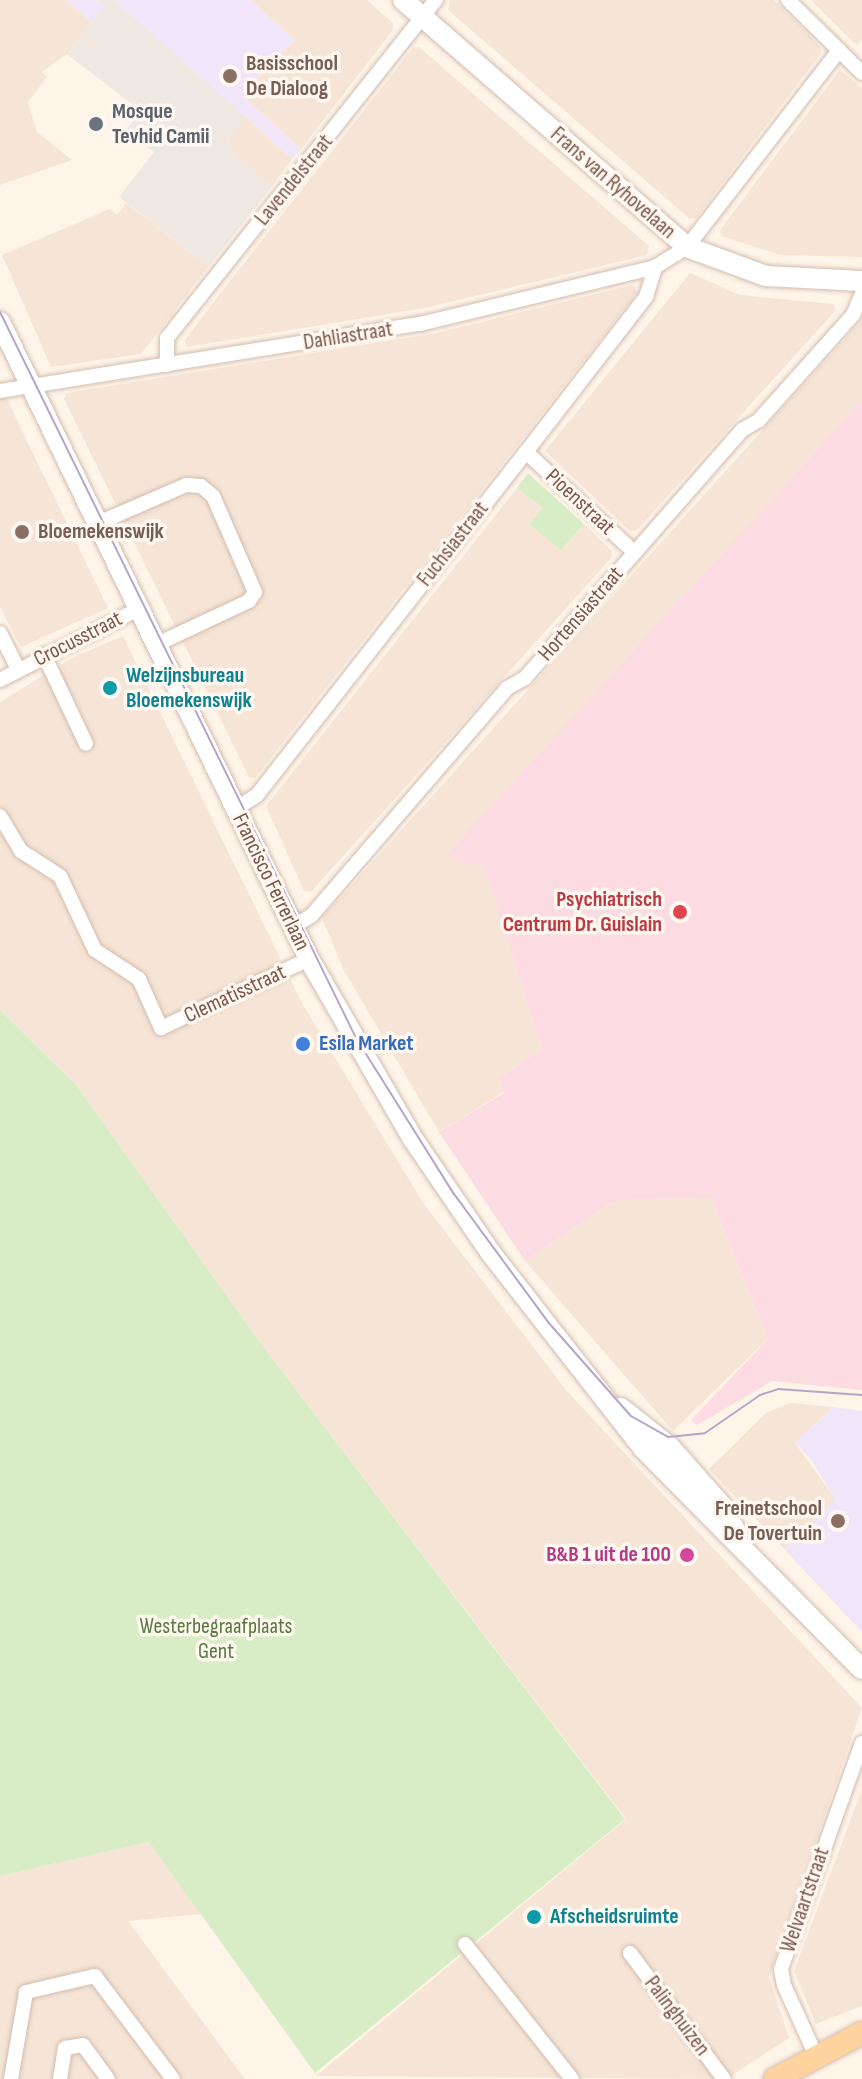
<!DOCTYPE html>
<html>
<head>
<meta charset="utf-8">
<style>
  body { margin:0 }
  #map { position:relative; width:862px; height:2079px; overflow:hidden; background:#fef4e8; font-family:"Sofia Sans Condensed",sans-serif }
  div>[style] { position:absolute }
  .residential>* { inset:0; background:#f6e5d6 }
  .industrial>* { inset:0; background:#eee7e2 }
  .education>* { inset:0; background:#f1e5fa }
  .medical>* { inset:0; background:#fcdbe2 }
  .green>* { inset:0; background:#d8edc5 }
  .roads { filter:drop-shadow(0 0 2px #d3bdb0) drop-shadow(0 0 2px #d3bdb0) }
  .street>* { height:14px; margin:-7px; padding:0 7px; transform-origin:7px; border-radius:7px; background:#fff }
  .secondary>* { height:20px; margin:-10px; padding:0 10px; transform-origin:10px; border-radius:10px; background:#fff }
  .primary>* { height:22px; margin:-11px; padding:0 11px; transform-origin:11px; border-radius:11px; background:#ffd39e }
  .tram>* { height:2px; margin:-1px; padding:0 1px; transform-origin:1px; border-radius:1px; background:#b6a5c9 }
  .dots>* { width:22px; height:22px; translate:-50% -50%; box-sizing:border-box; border:4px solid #fff8f0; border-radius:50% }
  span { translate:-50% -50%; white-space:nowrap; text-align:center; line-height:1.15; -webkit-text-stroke:7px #fff8f0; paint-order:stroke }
  .education-label { font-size:22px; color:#785e54; font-weight:700 }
  .left { translate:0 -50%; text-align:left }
  .right { translate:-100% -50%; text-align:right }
  .worship-label { font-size:22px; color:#5b616d; font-weight:700 }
  .street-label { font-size:22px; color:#7a574a }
  .culture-label { font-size:22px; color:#0d838f; font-weight:700 }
  .health-label { font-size:22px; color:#be3a42; font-weight:700 }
  .shop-label { font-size:22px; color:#366cbe; font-weight:700 }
  .hotel-label { font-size:22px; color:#b23c85; font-weight:700 }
  .park-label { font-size:22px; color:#547a3e }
</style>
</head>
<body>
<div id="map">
  <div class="residential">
    <div style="clip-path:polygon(0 0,66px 0,92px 22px,67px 54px,42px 72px,47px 77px,28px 102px,37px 132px,72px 160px,0 185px)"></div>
    <div style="clip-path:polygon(250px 0,367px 0,393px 23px,393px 30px,301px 149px,242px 96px,294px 40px)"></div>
    <div style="clip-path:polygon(450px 0,774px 0,820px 46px,821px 53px,696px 218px,690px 219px,448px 10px)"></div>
    <div style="clip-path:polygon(811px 0,862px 0,862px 40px,857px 45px,851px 40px)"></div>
    <div style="clip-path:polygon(419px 47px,649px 246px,647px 255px,425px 308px,187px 347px,184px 341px,216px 299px,413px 48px)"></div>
    <div style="clip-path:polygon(840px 70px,862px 88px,862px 257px,780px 255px,721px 236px,720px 230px)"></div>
    <div style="clip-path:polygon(246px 117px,292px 159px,273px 185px,235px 156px,228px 138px)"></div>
    <div style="clip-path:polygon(126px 203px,209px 266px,141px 354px,51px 367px,2px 255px,110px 209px,117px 215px)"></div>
    <div style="clip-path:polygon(690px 273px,740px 295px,833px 304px,836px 310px,636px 531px,630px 531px,545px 451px)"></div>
    <div style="clip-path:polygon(633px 285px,638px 292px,255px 778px,249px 777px,64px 399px,67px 393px,437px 333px)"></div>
    <div style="clip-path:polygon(862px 320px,862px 401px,447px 856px,485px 867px,542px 1049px,499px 1078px,504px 1092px,439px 1132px,343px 969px,322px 918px)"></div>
    <div style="clip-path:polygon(0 385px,108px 608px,21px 647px,0 607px)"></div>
    <div style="clip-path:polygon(517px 488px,543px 508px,529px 524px,564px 547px,584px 524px,612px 551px,612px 557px,311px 892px,304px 891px,266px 806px)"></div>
    <div style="clip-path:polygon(123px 636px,303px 1005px,424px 1204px,566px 1390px,862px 1708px,769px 1977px,789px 2038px,726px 2079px,316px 2076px,626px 1819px,264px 1348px,76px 1085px,0 1010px,0 702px,72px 658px)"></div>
    <div style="clip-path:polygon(711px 1198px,768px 1339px,673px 1431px,525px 1261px,607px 1205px,624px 1199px)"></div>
    <div style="clip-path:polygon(790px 1403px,833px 1407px,795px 1443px,836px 1500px,784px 1549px,709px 1469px,766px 1413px)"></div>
    <div style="clip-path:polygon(862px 1789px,862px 2006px,816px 2024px,794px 1971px)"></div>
    <div style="clip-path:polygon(149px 1842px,202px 1914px,128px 1921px,245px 2079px,0 2079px,0 1876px)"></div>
  </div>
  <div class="industrial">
    <div style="clip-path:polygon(98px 0,115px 0,246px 117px,228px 138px,235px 155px,273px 185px,209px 266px,119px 197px,154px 152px,126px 130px,141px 111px,67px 54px,104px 7px)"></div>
  </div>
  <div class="education">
    <div style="clip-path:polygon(66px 0,98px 0,104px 7px,92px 22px)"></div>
    <div style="clip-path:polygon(115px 0,250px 0,294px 40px,242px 96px,301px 149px,292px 159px)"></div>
    <div style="clip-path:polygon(833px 1407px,862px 1411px,862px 1632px,784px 1549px,835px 1500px,813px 1462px,795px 1443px)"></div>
  </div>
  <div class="medical">
    <div style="clip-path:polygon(862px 401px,862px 1390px,772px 1381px,697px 1425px,691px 1420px,768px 1339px,711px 1198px,624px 1199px,607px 1205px,525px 1261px,439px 1132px,504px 1093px,499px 1078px,542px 1049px,485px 868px,446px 856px)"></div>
  </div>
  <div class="green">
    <div style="clip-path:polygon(528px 473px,584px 524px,561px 550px,529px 524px,543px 508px,517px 488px)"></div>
    <div style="clip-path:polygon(0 1010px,76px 1085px,264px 1348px,625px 1819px,315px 2073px,149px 1842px,0 1876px)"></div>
  </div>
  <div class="roads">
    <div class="street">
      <div style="left:788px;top:0;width:104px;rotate:44.6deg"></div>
      <div style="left:167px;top:365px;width:27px;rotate:-90deg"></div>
      <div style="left:167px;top:338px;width:432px;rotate:-51.5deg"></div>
      <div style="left:0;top:391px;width:425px;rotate:-9.1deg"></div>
      <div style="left:420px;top:324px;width:242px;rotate:-13.6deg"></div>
      <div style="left:655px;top:267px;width:38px;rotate:-32deg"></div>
      <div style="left:687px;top:247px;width:249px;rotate:-52.3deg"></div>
      <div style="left:526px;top:452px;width:147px;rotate:42.8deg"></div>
      <div style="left:96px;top:524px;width:98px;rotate:-23.4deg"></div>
      <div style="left:186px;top:485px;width:15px;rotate:4deg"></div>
      <div style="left:201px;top:486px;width:16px;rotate:40deg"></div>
      <div style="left:213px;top:496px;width:105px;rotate:66.4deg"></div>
      <div style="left:255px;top:592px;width:11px;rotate:124deg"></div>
      <div style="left:249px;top:601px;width:104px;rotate:154.9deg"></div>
      <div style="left:0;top:633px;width:40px;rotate:63.4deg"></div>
      <div style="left:44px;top:655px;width:98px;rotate:64.7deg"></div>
      <div style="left:0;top:680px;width:155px;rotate:-27.2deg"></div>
      <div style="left:235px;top:809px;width:26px;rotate:-32deg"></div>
      <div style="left:257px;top:795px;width:436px;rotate:-51.9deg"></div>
      <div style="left:526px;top:452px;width:196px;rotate:-52.3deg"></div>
      <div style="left:646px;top:297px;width:31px;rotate:-73deg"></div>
      <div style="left:0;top:816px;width:41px;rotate:59deg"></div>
      <div style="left:21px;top:851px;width:46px;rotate:32.7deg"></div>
      <div style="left:60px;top:876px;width:82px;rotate:64.7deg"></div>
      <div style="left:95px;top:950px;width:53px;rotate:33.4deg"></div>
      <div style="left:139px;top:979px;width:54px;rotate:65.8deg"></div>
      <div style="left:161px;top:1028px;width:163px;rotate:-25deg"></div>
      <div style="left:293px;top:927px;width:22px;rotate:-32deg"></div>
      <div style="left:312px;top:915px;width:299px;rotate:-49.3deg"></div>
      <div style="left:507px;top:688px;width:21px;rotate:-29deg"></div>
      <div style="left:525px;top:678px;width:330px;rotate:-48.8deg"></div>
      <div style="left:742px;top:430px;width:20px;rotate:-30deg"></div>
      <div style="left:759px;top:420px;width:141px;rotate:-48.2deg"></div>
      <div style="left:853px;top:315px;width:23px;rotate:-67deg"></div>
      <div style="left:465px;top:1944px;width:172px;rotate:51.6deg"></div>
      <div style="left:630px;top:1953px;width:157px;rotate:53.3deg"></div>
      <div style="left:816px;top:2056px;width:78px;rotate:-114.3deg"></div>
      <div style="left:784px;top:1985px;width:16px;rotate:-101deg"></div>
      <div style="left:781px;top:1969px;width:240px;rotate:-70.3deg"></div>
      <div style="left:11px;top:2079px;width:88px;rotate:-80.2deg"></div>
      <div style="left:26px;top:1992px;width:71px;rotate:-13.1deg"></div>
      <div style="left:95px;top:1976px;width:129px;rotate:52.9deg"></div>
      <div style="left:60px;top:2079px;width:31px;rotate:-81deg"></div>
      <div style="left:65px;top:2048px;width:18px;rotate:-9deg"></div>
      <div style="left:83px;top:2045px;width:42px;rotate:53.7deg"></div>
    </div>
    <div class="secondary">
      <div style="left:403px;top:0;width:376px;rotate:41deg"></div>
      <div style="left:687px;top:247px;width:84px;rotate:20.2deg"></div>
      <div style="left:766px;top:276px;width:96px;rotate:3deg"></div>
      <div style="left:0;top:322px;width:708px;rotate:64.12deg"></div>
      <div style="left:309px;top:959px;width:208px;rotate:60deg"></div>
      <div style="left:413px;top:1139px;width:137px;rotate:55.7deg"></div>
      <div style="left:490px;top:1252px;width:249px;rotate:52deg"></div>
      <div style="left:643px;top:1448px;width:311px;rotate:45.3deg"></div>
      <div style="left:621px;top:1408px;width:63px;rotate:38.5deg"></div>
      <div style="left:670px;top:1447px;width:79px;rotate:48.6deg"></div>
      <div style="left:722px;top:1506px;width:34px;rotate:62deg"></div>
    </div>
    <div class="primary">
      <div style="left:775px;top:2079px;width:98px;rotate:-27.9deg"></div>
    </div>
  </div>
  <div class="tram">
    <div style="left:0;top:312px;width:809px;rotate:63.88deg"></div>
    <div style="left:356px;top:1038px;width:184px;rotate:57.9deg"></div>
    <div style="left:454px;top:1194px;width:159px;rotate:53.7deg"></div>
    <div style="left:548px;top:1322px;width:125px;rotate:48.6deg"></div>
    <div style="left:631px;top:1416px;width:43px;rotate:29.6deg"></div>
    <div style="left:668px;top:1437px;width:37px;rotate:-6deg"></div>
    <div style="left:705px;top:1433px;width:67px;rotate:-34.6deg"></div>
    <div style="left:760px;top:1395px;width:19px;rotate:-18deg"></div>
    <div style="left:778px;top:1389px;width:84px;rotate:4.1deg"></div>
  </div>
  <div class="dots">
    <div style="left:230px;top:76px;background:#8d6e63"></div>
    <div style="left:96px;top:124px;background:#6b7280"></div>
    <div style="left:22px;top:532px;background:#8d6e63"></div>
    <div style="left:110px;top:688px;background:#0f9aa8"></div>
    <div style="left:680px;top:912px;background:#e0444e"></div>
    <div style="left:303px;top:1044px;background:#3f7fe0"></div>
    <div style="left:838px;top:1521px;background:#8d6e63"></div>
    <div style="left:687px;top:1555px;background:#d1479c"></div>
    <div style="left:534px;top:1917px;background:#0f9aa8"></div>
  </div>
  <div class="education-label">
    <span class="left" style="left:246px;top:76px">Basisschool<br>De Dialoog</span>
    <span class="left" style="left:38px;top:532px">Bloemekenswijk</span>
    <span class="right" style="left:822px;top:1521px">Freinetschool<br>De Tovertuin</span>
  </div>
  <div class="worship-label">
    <span class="left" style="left:112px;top:124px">Mosque<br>Tevhid Camii</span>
  </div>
  <div class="street-label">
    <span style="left:294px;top:180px;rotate:-51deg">Lavendelstraat</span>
    <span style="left:613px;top:183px;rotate:41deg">Frans van Ryhovelaan</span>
    <span style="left:348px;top:336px;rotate:-9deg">Dahliastraat</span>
    <span style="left:580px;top:502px;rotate:43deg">Pioenstraat</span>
    <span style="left:453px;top:544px;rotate:-52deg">Fuchsiastraat</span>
    <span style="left:581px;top:614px;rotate:-49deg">Hortensiastraat</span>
    <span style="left:78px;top:639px;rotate:-27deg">Crocusstraat</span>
    <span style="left:271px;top:882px;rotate:64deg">Francisco Ferrerlaan</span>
    <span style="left:235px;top:994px;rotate:-25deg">Clematisstraat</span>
    <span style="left:805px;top:1900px;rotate:-71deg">Welvaartstraat</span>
    <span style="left:677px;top:2016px;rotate:53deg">Palinghuizen</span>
  </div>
  <div class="culture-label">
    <span class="left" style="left:126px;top:688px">Welzijnsbureau<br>Bloemekenswijk</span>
    <span class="left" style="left:550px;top:1917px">Afscheidsruimte</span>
  </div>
  <div class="health-label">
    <span class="right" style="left:662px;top:912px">Psychiatrisch<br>Centrum Dr. Guislain</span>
  </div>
  <div class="shop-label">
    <span class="left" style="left:319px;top:1044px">Esila Market</span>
  </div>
  <div class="hotel-label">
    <span class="right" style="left:671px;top:1555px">B&amp;B 1 uit de 100</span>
  </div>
  <div class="park-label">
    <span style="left:216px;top:1639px">Westerbegraafplaats<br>Gent</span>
  </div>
</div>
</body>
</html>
